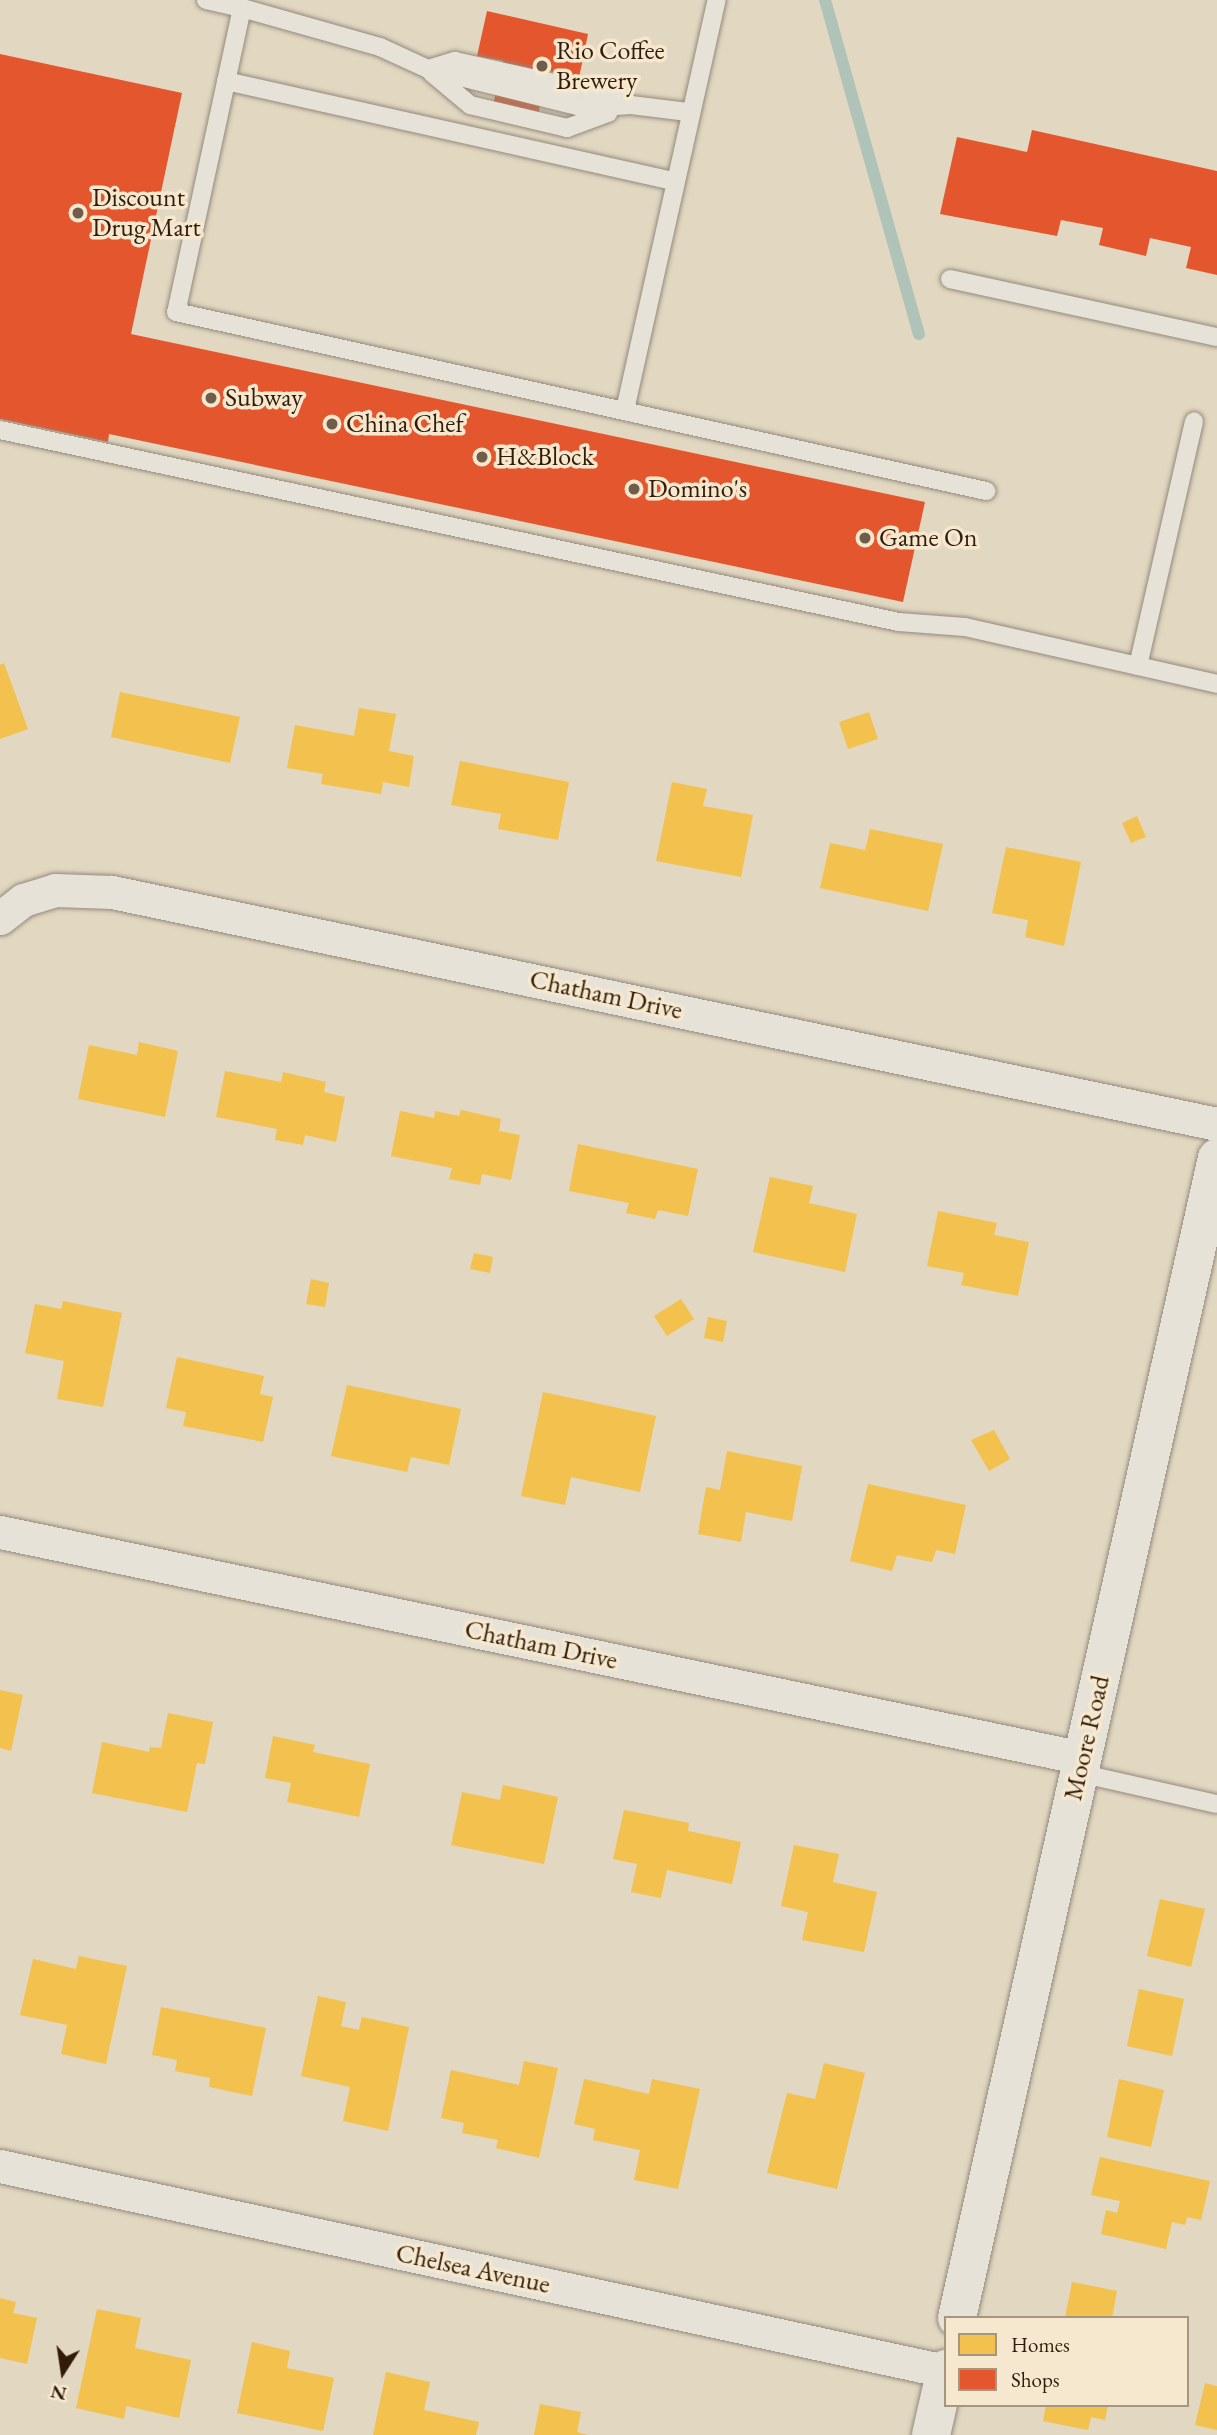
<!DOCTYPE html>
<html>
<head>
<meta charset="utf-8">
<style>
  body { margin:0 }
  #map { position:relative; width:1217px; height:2435px; overflow:hidden; background:#e2d7c1; font-family:"EB Garamond",serif }
  div>[style] { position:absolute }
  .homes>* { inset:0; background:#f2c14e }
  .shops>* { inset:0; background:#e4572e }
  .stream>* { height:12px; margin:-6px; padding:0 6px; transform-origin:6px; border-radius:6px; background:#b0c3b8 }
  .roads { filter:drop-shadow(0 0 2px #938a7c) drop-shadow(0 0 2px #938a7c) }
  .service>* { height:18px; margin:-9px; padding:0 9px; transform-origin:9px; border-radius:9px; background:#e7e2d7 }
  .minor>* { height:33px; margin:-16.5px; padding:0 16.5px; transform-origin:16.5px; border-radius:16.5px; background:#e7e2d7 }
  .tertiary>* { height:38px; margin:-19px; padding:0 19px; transform-origin:19px; border-radius:19px; background:#e7e2d7 }
  .dots>* { width:19px; height:19px; translate:-50% -50%; box-sizing:border-box; border:4px solid #f5e8ce; border-radius:50% }
  span { translate:-50% -50%; white-space:nowrap; text-align:center; line-height:1.15; -webkit-text-stroke:7px #f5e8ce; paint-order:stroke }
  .poi-label { font-size:26px; color:#321c09 }
  .left { translate:0 -50%; text-align:left }
  .street-label { font-size:26px; color:#321c09 }
  .legend { position:absolute; left:944px; top:2316px; width:245px; height:91px; box-sizing:border-box; background:#f5e8ce; border:2px solid #a7967f; margin:0; padding:9px 12px; list-style:none; font-size:21px; color:#321c09 }
  .legend li { display:flex; align-items:center; gap:14px; height:35px }
  .legend b { width:35px; border:2px solid #a7967f }
  .north { position:absolute; left:28px; top:2337px; width:70px; height:70px; -webkit-text-stroke:5px #f5e8ce; paint-order:stroke; rotate:192deg; font-size:19px; font-weight:700; line-height:28px; text-align:center; color:#321c09 }
  .north::after { content:''; display:block; margin:auto; width:24px; height:32px; background:#321c09; clip-path:polygon(50% 0,100% 100%,50% 72%,0 100%) }
</style>
</head>
<body>
<div id="map">
  <div class="homes">
    <div style="clip-path:polygon(4px 663px,28px 729px,0 739px,0 665px)"></div>
    <div style="clip-path:polygon(120px 692px,240px 717px,230px 763px,111px 737px)"></div>
    <div style="clip-path:polygon(359px 708px,396px 714px,389px 751px,414px 756px,409px 787px,383px 782px,381px 794px,321px 784px,323px 774px,287px 768px,295px 725px,354px 736px)"></div>
    <div style="clip-path:polygon(869px 712px,878px 739px,848px 749px,839px 722px)"></div>
    <div style="clip-path:polygon(460px 761px,569px 782px,558px 840px,498px 829px,501px 814px,451px 805px)"></div>
    <div style="clip-path:polygon(672px 782px,707px 789px,703px 806px,753px 815px,741px 877px,656px 861px)"></div>
    <div style="clip-path:polygon(1137px 816px,1146px 837px,1131px 843px,1122px 823px)"></div>
    <div style="clip-path:polygon(870px 829px,943px 844px,928px 911px,820px 888px,830px 843px,865px 850px)"></div>
    <div style="clip-path:polygon(1006px 847px,1081px 862px,1064px 946px,1025px 937px,1028px 920px,992px 913px)"></div>
    <div style="clip-path:polygon(139px 1042px,178px 1051px,165px 1117px,78px 1099px,89px 1045px,137px 1055px)"></div>
    <div style="clip-path:polygon(225px 1071px,281px 1082px,283px 1072px,326px 1082px,324px 1092px,345px 1097px,336px 1142px,305px 1135px,303px 1145px,275px 1140px,277px 1129px,216px 1117px)"></div>
    <div style="clip-path:polygon(461px 1110px,501px 1119px,499px 1131px,520px 1135px,511px 1180px,482px 1174px,480px 1185px,449px 1179px,452px 1168px,391px 1156px,400px 1111px,434px 1118px,435px 1111px,459px 1116px)"></div>
    <div style="clip-path:polygon(578px 1144px,698px 1169px,688px 1216px,658px 1210px,655px 1219px,626px 1213px,629px 1203px,569px 1191px)"></div>
    <div style="clip-path:polygon(770px 1177px,813px 1186px,809px 1203px,857px 1214px,845px 1272px,753px 1252px)"></div>
    <div style="clip-path:polygon(938px 1211px,997px 1223px,994px 1235px,1029px 1242px,1018px 1296px,961px 1285px,964px 1273px,927px 1266px)"></div>
    <div style="clip-path:polygon(474px 1253px,493px 1257px,490px 1273px,470px 1269px)"></div>
    <div style="clip-path:polygon(311px 1279px,329px 1283px,325px 1307px,306px 1304px)"></div>
    <div style="clip-path:polygon(681px 1299px,694px 1319px,667px 1336px,654px 1316px)"></div>
    <div style="clip-path:polygon(63px 1301px,122px 1313px,103px 1407px,57px 1399px,64px 1361px,25px 1353px,35px 1304px,61px 1309px)"></div>
    <div style="clip-path:polygon(708px 1317px,727px 1321px,723px 1342px,704px 1338px)"></div>
    <div style="clip-path:polygon(177px 1357px,264px 1376px,260px 1394px,273px 1397px,263px 1442px,183px 1426px,186px 1412px,166px 1408px)"></div>
    <div style="clip-path:polygon(347px 1385px,461px 1409px,449px 1465px,411px 1457px,407px 1472px,331px 1456px)"></div>
    <div style="clip-path:polygon(543px 1392px,656px 1416px,640px 1492px,571px 1477px,565px 1505px,521px 1496px)"></div>
    <div style="clip-path:polygon(994px 1430px,1010px 1459px,989px 1471px,971px 1440px)"></div>
    <div style="clip-path:polygon(727px 1451px,802px 1466px,792px 1521px,746px 1512px,741px 1542px,698px 1534px,706px 1487px,720px 1490px)"></div>
    <div style="clip-path:polygon(868px 1484px,966px 1505px,955px 1554px,936px 1550px,932px 1562px,897px 1555px,892px 1571px,850px 1561px)"></div>
    <div style="clip-path:polygon(0 1690px,23px 1695px,11px 1751px,0 1748px)"></div>
    <div style="clip-path:polygon(168px 1713px,213px 1722px,205px 1764px,197px 1763px,187px 1812px,92px 1793px,102px 1742px,149px 1752px,150px 1747px,161px 1748px)"></div>
    <div style="clip-path:polygon(273px 1736px,315px 1745px,313px 1752px,370px 1764px,359px 1817px,287px 1802px,291px 1783px,265px 1778px)"></div>
    <div style="clip-path:polygon(503px 1785px,558px 1797px,544px 1864px,451px 1845px,462px 1792px,500px 1800px)"></div>
    <div style="clip-path:polygon(624px 1810px,689px 1823px,688px 1831px,741px 1842px,732px 1884px,667px 1870px,661px 1898px,631px 1892px,637px 1864px,613px 1859px)"></div>
    <div style="clip-path:polygon(794px 1845px,839px 1854px,833px 1882px,877px 1892px,864px 1952px,802px 1940px,808px 1912px,781px 1906px)"></div>
    <div style="clip-path:polygon(1160px 1899px,1205px 1909px,1191px 1967px,1147px 1956px)"></div>
    <div style="clip-path:polygon(79px 1956px,127px 1966px,106px 2064px,61px 2054px,67px 2025px,20px 2015px,33px 1959px,76px 1969px)"></div>
    <div style="clip-path:polygon(1139px 1989px,1184px 1999px,1172px 2056px,1127px 2046px)"></div>
    <div style="clip-path:polygon(318px 1996px,346px 2002px,341px 2026px,359px 2030px,362px 2017px,409px 2027px,388px 2131px,343px 2121px,350px 2087px,301px 2076px)"></div>
    <div style="clip-path:polygon(161px 2007px,266px 2028px,252px 2096px,209px 2087px,210px 2078px,175px 2071px,177px 2060px,152px 2055px)"></div>
    <div style="clip-path:polygon(524px 2061px,558px 2068px,539px 2158px,496px 2148px,498px 2140px,462px 2133px,464px 2123px,441px 2118px,451px 2070px,519px 2085px)"></div>
    <div style="clip-path:polygon(824px 2063px,865px 2073px,837px 2189px,767px 2173px,787px 2093px,815px 2099px)"></div>
    <div style="clip-path:polygon(584px 2079px,649px 2094px,652px 2079px,700px 2089px,678px 2189px,634px 2180px,640px 2150px,593px 2140px,595px 2129px,574px 2124px)"></div>
    <div style="clip-path:polygon(1119px 2079px,1164px 2090px,1151px 2147px,1107px 2137px)"></div>
    <div style="clip-path:polygon(1100px 2157px,1210px 2181px,1201px 2220px,1187px 2217px,1185px 2225px,1172px 2222px,1166px 2249px,1101px 2234px,1106px 2210px,1117px 2213px,1120px 2201px,1091px 2195px)"></div>
    <div style="clip-path:polygon(1072px 2282px,1117px 2291px,1112px 2318px,1065px 2318px)"></div>
    <div style="clip-path:polygon(0 2298px,16px 2302px,13px 2313px,37px 2318px,27px 2364px,0 2358px)"></div>
    <div style="clip-path:polygon(97px 2309px,141px 2318px,135px 2348px,191px 2360px,179px 2418px,126px 2406px,124px 2419px,76px 2408px)"></div>
    <div style="clip-path:polygon(252px 2342px,290px 2351px,287px 2368px,334px 2378px,323px 2431px,237px 2413px)"></div>
    <div style="clip-path:polygon(386px 2372px,430px 2382px,424px 2410px,479px 2422px,476px 2435px,373px 2435px)"></div>
    <div style="clip-path:polygon(1205px 2383px,1217px 2386px,1217px 2430px,1195px 2425px)"></div>
    <div style="clip-path:polygon(540px 2404px,581px 2412px,577px 2432px,588px 2435px,534px 2435px)"></div>
    <div style="clip-path:polygon(1046px 2405px,1108px 2405px,1105px 2420px,1091px 2417px,1088px 2430px,1043px 2421px)"></div>
  </div>
  <div class="shops">
    <div style="clip-path:polygon(487px 11px,588px 34px,579px 78px,548px 71px,538px 115px,493px 105px,503px 61px,477px 56px)"></div>
    <div style="clip-path:polygon(0 54px,182px 93px,131px 334px,925px 502px,903px 602px,109px 434px,108px 442px,0 419px)"></div>
    <div style="clip-path:polygon(1032px 130px,1217px 171px,1217px 275px,1186px 268px,1191px 247px,1150px 238px,1146px 256px,1099px 245px,1103px 228px,1061px 220px,1057px 236px,940px 214px,957px 137px,1027px 152px)"></div>
  </div>
  <div class="stream">
    <div style="left:825px;top:0;width:347px;rotate:74.3deg"></div>
  </div>
  <div class="roads">
    <div class="service">
      <div style="left:206px;top:0;width:37px;rotate:13deg"></div>
      <div style="left:242px;top:8px;width:311px;rotate:102.2deg"></div>
      <div style="left:176px;top:312px;width:830px;rotate:12.46deg"></div>
      <div style="left:242px;top:8px;width:143px;rotate:15.8deg"></div>
      <div style="left:380px;top:47px;width:53px;rotate:24.6deg"></div>
      <div style="left:428px;top:69px;width:163px;rotate:13.9deg"></div>
      <div style="left:586px;top:108px;width:45px;rotate:-3.8deg"></div>
      <div style="left:631px;top:105px;width:57px;rotate:7deg"></div>
      <div style="left:428px;top:69px;width:28px;rotate:-17deg"></div>
      <div style="left:455px;top:61px;width:157px;rotate:12.5deg"></div>
      <div style="left:608px;top:95px;width:22px;rotate:24deg"></div>
      <div style="left:432px;top:73px;width:50px;rotate:40.1deg"></div>
      <div style="left:470px;top:105px;width:100px;rotate:13.3deg"></div>
      <div style="left:567px;top:128px;width:44px;rotate:-20.1deg"></div>
      <div style="left:226px;top:81px;width:458px;rotate:12.6deg"></div>
      <div style="left:950px;top:279px;width:273px;rotate:12.3deg"></div>
      <div style="left:625px;top:410px;width:420px;rotate:-77.4deg"></div>
      <div style="left:0;top:430px;width:919px;rotate:12.06deg"></div>
      <div style="left:899px;top:622px;width:66px;rotate:4.3deg"></div>
      <div style="left:965px;top:627px;width:258px;rotate:12.7deg"></div>
      <div style="left:1138px;top:666px;width:251px;rotate:-77.1deg"></div>
      <div style="left:1079px;top:1773px;width:141px;rotate:12.7deg"></div>
    </div>
    <div class="minor">
      <div style="left:0;top:918px;width:29px;rotate:-38deg"></div>
      <div style="left:23px;top:900px;width:34px;rotate:-17deg"></div>
      <div style="left:55px;top:890px;width:57px;rotate:2deg"></div>
      <div style="left:112px;top:892px;width:1129px;rotate:11.86deg"></div>
      <div style="left:0;top:1532px;width:1106px;rotate:11.79deg"></div>
      <div style="left:0;top:2166px;width:967px;rotate:12.24deg"></div>
    </div>
    <div class="tertiary">
      <div style="left:957px;top:2318px;width:1189px;rotate:-77.37deg"></div>
      <div style="left:931px;top:2435px;width:68px;rotate:-77.2deg"></div>
    </div>
  </div>
  <div class="dots">
    <div style="left:542px;top:66px;background:#705d49"></div>
    <div style="left:78px;top:213px;background:#705d49"></div>
    <div style="left:211px;top:398px;background:#705d49"></div>
    <div style="left:332px;top:424px;background:#705d49"></div>
    <div style="left:482px;top:457px;background:#705d49"></div>
    <div style="left:634px;top:489px;background:#705d49"></div>
    <div style="left:865px;top:538px;background:#705d49"></div>
  </div>
  <div class="poi-label">
    <span class="left" style="left:556px;top:66px">Rio Coffee<br>Brewery</span>
    <span class="left" style="left:92px;top:213px">Discount<br>Drug Mart</span>
    <span class="left" style="left:225px;top:398px">Subway</span>
    <span class="left" style="left:346px;top:424px">China Chef</span>
    <span class="left" style="left:496px;top:457px">H&amp;Block</span>
    <span class="left" style="left:648px;top:489px">Domino's</span>
    <span class="left" style="left:879px;top:538px">Game On</span>
  </div>
  <div class="street-label">
    <span style="left:606px;top:995px;rotate:12deg">Chatham Drive</span>
    <span style="left:541px;top:1645px;rotate:12deg">Chatham Drive</span>
    <span style="left:1087px;top:1738px;rotate:-77deg">Moore Road</span>
    <span style="left:473px;top:2269px;rotate:12deg">Chelsea Avenue</span>
  </div>
  <ul class="legend">
  <li><b style="height:19px;background:#f2c14e"></b>Homes</li>
  <li><b style="height:19px;background:#e4572e"></b>Shops</li>
  </ul>
  <div class="north">N</div>
</div>
</body>
</html>
